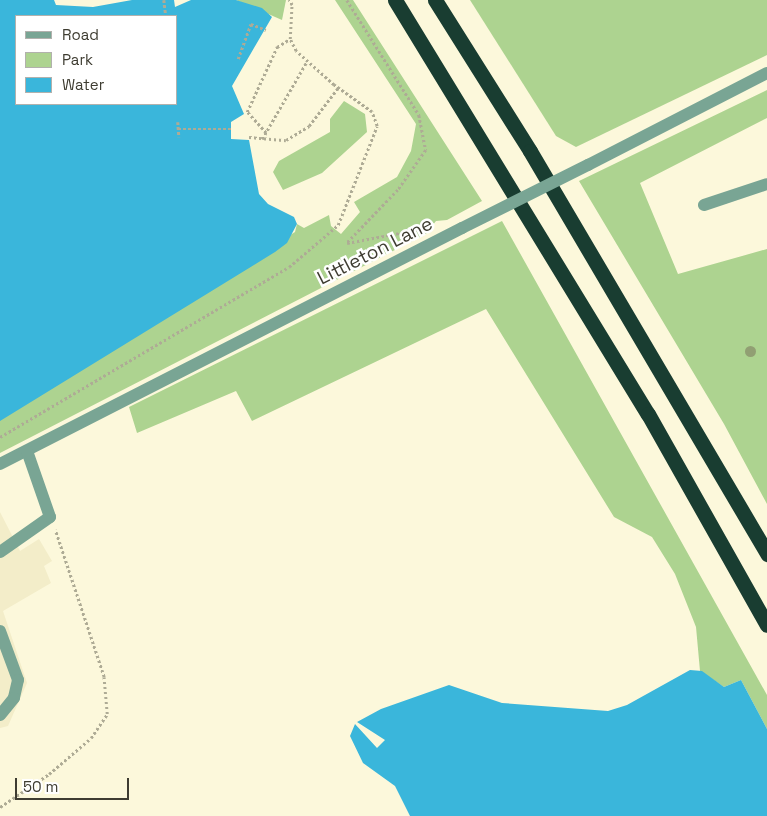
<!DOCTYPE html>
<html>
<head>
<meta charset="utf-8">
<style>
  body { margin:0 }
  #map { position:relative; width:767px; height:816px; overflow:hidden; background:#fcf8db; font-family:"Space Grotesk",sans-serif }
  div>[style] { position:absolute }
  .built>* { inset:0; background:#f3edc9 }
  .green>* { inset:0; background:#add390 }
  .water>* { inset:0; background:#3ab6db }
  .path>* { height:2.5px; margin-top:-1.25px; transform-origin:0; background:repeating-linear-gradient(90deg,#aeab95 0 2.5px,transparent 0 5px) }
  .minor>* { height:12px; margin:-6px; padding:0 6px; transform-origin:6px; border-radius:6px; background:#79a594 }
  .highway>* { height:15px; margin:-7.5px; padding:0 7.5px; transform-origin:7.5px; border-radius:7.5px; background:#193d31 }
  .minor-bridge>* { height:12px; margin:-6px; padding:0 6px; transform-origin:6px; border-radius:6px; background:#79a594 }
  .trees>* { width:11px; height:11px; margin:-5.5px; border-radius:50%; background:#919f73 }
  span { translate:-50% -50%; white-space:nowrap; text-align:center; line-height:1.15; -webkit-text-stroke:5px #fff; paint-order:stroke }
  .street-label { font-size:19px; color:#3e3c31 }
  .legend { position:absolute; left:15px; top:15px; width:162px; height:90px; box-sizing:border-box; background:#fff; border:1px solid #b2b1ad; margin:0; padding:6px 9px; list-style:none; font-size:15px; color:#3e3c31 }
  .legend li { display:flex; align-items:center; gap:10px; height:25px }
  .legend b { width:25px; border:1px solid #b2b1ad }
  .scale { position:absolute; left:15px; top:778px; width:114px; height:22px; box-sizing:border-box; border:2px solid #3e3c31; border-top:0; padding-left:6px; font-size:15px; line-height:18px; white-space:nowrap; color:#3e3c31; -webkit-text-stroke:4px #fff; paint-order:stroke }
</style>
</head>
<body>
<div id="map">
  <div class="built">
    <div style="clip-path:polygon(0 512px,20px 551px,39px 539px,52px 561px,44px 566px,51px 583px,3px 611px,27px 683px,8px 726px,0 728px)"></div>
  </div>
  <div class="green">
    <div style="clip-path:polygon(236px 0,286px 0,282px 20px)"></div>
    <div style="clip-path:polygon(335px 0,353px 0,482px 201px,447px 220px,436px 221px,426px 234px,0 453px,0 420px,295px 232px,297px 224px,304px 228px,329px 215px,331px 226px,341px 234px,360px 212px,354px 202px,397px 177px,411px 151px,416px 124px)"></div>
    <div style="clip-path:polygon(470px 0,767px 0,767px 55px,576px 147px,556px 136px)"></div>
    <div style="clip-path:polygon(767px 90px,767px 118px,640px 183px,678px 274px,767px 249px,767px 504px,724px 424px,579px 181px)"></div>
    <div style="clip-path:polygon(344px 101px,365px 114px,367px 132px,322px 173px,283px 190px,273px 172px,279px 161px,330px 132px,330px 119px)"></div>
    <div style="clip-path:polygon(502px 221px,767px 695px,767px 729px,741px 680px,724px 687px,700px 671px,696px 627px,675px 574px,652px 537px,614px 517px,486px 309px,252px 421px,236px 391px,137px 433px,129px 407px)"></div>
  </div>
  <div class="water">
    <div style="clip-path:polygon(evenodd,0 0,54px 0,56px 5px,93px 7px,132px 0,174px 0,175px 7px,191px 0,236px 0,262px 8px,272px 17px,232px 86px,244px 114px,231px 122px,231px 139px,249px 140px,259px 194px,268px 204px,294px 217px,297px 224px,287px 243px,275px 252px,0 421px,0 0,176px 16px,176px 104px,16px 104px,16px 16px,176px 16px)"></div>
    <div style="clip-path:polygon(690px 670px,702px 671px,724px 687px,741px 680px,767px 729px,767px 816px,410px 816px,395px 786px,363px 763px,350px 736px,355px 724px,377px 748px,385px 740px,357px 722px,381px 709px,449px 685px,502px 703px,608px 711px,627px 705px)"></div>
  </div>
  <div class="path">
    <div style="left:164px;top:0;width:16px;rotate:83deg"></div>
    <div style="left:347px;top:0;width:136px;rotate:57.9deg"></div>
    <div style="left:419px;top:115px;width:36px;rotate:79deg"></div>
    <div style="left:426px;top:150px;width:49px;rotate:125deg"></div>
    <div style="left:398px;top:190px;width:74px;rotate:133.9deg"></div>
    <div style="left:347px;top:243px;width:86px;rotate:-10.8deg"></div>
    <div style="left:238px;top:59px;width:37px;rotate:-70deg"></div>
    <div style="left:251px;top:24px;width:16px;rotate:22deg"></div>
    <div style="left:178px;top:122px;width:15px;rotate:86deg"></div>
    <div style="left:178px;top:129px;width:53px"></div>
    <div style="left:266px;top:133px;width:28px;rotate:-132deg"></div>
    <div style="left:247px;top:112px;width:72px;rotate:-65.2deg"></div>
    <div style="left:277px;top:47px;width:15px;rotate:-32deg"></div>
    <div style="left:249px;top:137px;width:37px;rotate:5deg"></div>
    <div style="left:286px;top:140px;width:27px;rotate:-31deg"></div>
    <div style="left:309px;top:126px;width:48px;rotate:-52.7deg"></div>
    <div style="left:262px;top:139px;width:90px;rotate:-60deg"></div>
    <div style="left:0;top:437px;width:335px;rotate:-30.5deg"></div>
    <div style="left:289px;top:267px;width:65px;rotate:-40.6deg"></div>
    <div style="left:338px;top:225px;width:106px;rotate:-68.5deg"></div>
    <div style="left:377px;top:126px;width:15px;rotate:-110deg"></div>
    <div style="left:372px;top:112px;width:47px;rotate:-144.6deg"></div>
    <div style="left:334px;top:85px;width:51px;rotate:-138.2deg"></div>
    <div style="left:296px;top:51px;width:13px;rotate:-117deg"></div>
    <div style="left:290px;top:39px;width:34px;rotate:-87deg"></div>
    <div style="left:292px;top:5px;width:6px;rotate:-121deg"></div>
    <div style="left:0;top:807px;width:59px;rotate:-34deg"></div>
    <div style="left:49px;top:774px;width:55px;rotate:-40.6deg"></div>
    <div style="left:91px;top:738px;width:29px;rotate:-56deg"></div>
    <div style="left:107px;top:714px;width:37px;rotate:-95deg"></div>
    <div style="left:104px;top:677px;width:155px;rotate:-108.4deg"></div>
  </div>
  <div class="minor">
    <div style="left:588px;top:165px;width:201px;rotate:-27.2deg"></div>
    <div style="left:704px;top:205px;width:66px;rotate:-18.4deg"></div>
    <div style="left:0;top:464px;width:519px;rotate:-27.06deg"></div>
    <div style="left:0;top:552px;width:61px;rotate:-35deg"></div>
    <div style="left:50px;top:517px;width:70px;rotate:-109.2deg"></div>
    <div style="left:0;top:631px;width:52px;rotate:69.8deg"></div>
    <div style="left:18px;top:680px;width:18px;rotate:103deg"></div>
    <div style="left:14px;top:698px;width:22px;rotate:129deg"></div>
  </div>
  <div class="highway">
    <div style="left:395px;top:0;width:485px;rotate:58.6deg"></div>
    <div style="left:648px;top:414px;width:242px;rotate:60.6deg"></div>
    <div style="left:435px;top:0;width:178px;rotate:57.8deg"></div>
    <div style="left:530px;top:151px;width:468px;rotate:59.5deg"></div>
  </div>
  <div class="minor-bridge">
    <div style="left:462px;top:228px;width:141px;rotate:-26.6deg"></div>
  </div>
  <div class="trees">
    <div style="left:750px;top:351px"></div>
  </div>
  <div class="street-label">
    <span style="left:375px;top:251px;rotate:-27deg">Littleton Lane</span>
  </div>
  <ul class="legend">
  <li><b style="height:6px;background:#79a594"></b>Road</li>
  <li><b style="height:14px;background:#add390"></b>Park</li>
  <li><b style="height:14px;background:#3ab6db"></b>Water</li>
  </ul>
  <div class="scale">50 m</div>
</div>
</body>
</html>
